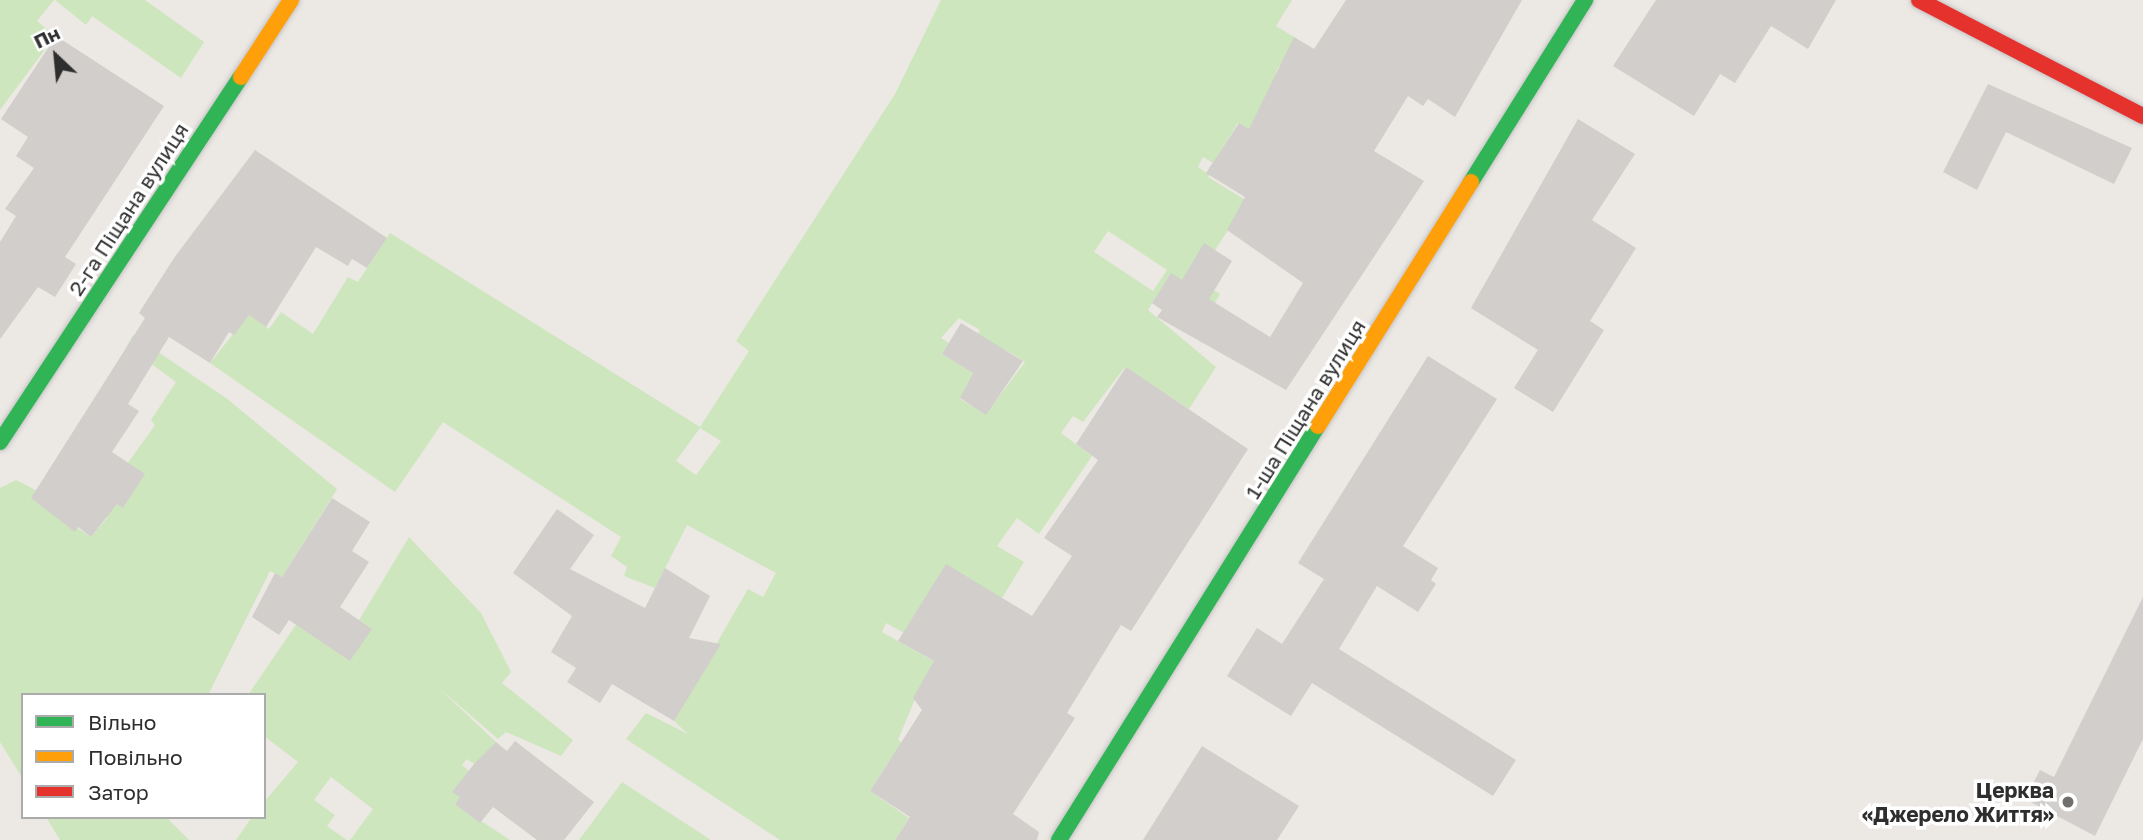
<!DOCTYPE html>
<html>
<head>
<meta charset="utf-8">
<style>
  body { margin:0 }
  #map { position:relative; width:2143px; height:840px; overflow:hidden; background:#ece8e4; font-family:"Golos Text",sans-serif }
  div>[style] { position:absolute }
  .green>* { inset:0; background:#cee6be }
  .building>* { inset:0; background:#d1cecb }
  .roads { filter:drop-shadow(0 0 2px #c5c4c5) drop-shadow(0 0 2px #c5c4c5) }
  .fast>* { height:16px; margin:-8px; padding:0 8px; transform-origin:8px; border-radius:8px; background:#30b455 }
  .slow>* { height:16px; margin:-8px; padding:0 8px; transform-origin:8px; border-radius:8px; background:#ff9f0a }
  .jam>* { height:16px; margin:-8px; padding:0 8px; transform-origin:8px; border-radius:8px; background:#e5322d }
  .dots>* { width:19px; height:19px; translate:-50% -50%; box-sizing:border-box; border:4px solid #fff; border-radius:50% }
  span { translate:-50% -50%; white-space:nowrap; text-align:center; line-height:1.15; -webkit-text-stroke:7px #fff; paint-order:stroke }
  .street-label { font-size:21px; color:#2e2e2e }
  .poi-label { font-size:21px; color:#2e2e2e; font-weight:700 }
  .right { translate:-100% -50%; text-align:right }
  .legend { position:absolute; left:21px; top:693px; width:245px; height:126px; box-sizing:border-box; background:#fff; border:2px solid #ababab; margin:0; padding:9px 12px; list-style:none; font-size:21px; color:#2e2e2e }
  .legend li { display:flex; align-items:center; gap:14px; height:35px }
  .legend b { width:35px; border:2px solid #ababab }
  .north { position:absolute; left:21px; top:21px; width:70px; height:70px; -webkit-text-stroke:5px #fff; paint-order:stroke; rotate:334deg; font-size:19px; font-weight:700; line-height:28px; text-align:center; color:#2e2e2e }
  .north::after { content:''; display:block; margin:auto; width:24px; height:32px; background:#2e2e2e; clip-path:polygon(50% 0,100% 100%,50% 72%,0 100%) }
</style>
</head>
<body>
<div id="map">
  <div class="green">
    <div style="clip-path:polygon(0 0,54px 0,37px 21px,55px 36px,0 110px)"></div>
    <div style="clip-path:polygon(55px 0,145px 0,204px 42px,181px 78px,92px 16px,86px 25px)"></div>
    <div style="clip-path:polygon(evenodd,941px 0,1292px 0,1276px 26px,1299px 40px,1278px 68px,1275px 75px,1282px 79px,1254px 133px,1238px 123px,1213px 163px,1203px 157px,1198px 167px,1207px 173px,1215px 166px,1208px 177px,1247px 201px,1215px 250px,1214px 290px,1220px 294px,1215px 303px,1169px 276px,1148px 310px,1216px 367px,1189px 409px,1125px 367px,1083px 422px,1073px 416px,1061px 433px,1092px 456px,1039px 534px,1017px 518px,997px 546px,1024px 562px,1002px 598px,924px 644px,886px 623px,882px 632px,942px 666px,922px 682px,898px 740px,921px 754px,908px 772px,889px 761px,870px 791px,909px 818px,895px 840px,780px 840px,626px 739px,646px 713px,688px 734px,674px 721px,722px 634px,748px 589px,763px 597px,776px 573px,687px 525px,655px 588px,624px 576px,627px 567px,611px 556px,621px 537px,443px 422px,395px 492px,210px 363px,261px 299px,259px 322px,269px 329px,281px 312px,313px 334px,348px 277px,358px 282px,390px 233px,700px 427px,749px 351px,736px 341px,895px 94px,941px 0,1108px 231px,1167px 270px,1153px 291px,1094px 252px,1108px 231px,941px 0,959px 318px,980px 330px,970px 346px,998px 363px,1006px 350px,1025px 362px,986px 414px,960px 399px,973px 373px,942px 354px,949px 343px,941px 338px,959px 318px,941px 0,700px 428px,721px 441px,696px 475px,676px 461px,700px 428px)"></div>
    <div style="clip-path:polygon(133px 335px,226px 398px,337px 489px,282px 577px,270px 571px,208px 695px,23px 695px,23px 779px,0 742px,0 488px,16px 480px,26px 485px,37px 491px,33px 499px,91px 537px,107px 518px,95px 509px,155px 425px,151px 420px,176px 382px,127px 346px)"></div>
    <div style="clip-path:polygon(409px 537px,481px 613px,511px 672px,502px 683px,573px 740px,561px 756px,506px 732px,498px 739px,439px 688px,496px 742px,477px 766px,467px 759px,462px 765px,469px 771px,453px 792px,460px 797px,455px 804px,510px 840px,350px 840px,373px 809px,331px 777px,314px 800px,335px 815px,327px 826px,347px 840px,236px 840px,252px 817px,264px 817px,264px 802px,298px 762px,264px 736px,264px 695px,248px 695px,297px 623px,350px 661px,371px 629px,359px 620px)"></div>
    <div style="clip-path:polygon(622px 782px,711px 840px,579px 840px)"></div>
    <div style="clip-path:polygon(46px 817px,166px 817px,189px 840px,60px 840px)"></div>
  </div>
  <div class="building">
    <div style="clip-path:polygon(1346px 0,1522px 0,1455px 117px,1428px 99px,1423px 106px,1408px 96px,1374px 151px,1424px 181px,1286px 390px,1157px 317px,1162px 310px,1152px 303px,1171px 273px,1182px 280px,1204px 243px,1232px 261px,1209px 299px,1270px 337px,1303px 283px,1227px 230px,1245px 197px,1206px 173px,1239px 123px,1249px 129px,1294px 37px,1314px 49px)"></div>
    <div style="clip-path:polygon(1656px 0,1836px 0,1808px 49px,1771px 26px,1735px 83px,1720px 74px,1694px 116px,1613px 66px)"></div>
    <div style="clip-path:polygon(56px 36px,164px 106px,65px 257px,76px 264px,55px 297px,38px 287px,0 339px,0 242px,16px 216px,5px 209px,34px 168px,16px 156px,28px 137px,1px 119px)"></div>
    <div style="clip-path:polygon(1988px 84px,2132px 148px,2114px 184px,2006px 132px,1977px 190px,1943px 172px)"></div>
    <div style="clip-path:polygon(1578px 119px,1635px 154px,1592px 220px,1636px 248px,1590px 321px,1604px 330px,1553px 412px,1514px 388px,1538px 350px,1471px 308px)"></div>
    <div style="clip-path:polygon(255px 150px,387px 238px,367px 268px,352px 259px,348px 266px,316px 247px,266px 327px,249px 315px,234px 335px,229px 332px,210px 363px,169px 337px,128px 404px,139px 411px,112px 452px,145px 474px,123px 508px,117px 504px,91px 537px,78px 527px,75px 532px,31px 498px,145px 318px,139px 313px,174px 258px)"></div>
    <div style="clip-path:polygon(961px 323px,1023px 361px,986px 415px,960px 398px,973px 373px,942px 354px)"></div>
    <div style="clip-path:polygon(1428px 356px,1497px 399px,1403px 546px,1438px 568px,1431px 580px,1436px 584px,1418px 612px,1377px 586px,1339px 649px,1516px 760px,1493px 796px,1312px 683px,1291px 716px,1227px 676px,1257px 628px,1282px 644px,1324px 579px,1298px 563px)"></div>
    <div style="clip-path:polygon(1126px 367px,1248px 449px,1131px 631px,1121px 625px,1067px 713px,1075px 718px,1013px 814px,1039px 832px,1037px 840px,895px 840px,910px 817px,870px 791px,922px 710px,913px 698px,934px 661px,898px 641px,946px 564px,1032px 616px,1072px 556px,1044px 538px,1098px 460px,1076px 444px)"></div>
    <div style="clip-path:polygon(332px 498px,370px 522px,352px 551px,369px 562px,340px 607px,372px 629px,350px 661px,289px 620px,279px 635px,252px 617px,275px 573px,282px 577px)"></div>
    <div style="clip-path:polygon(557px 509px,594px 535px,570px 569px,645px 608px,665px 568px,710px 596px,689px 638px,721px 644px,674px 721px,612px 684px,600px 703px,567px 682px,576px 668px,551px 652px,572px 616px,513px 573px)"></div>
    <div style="clip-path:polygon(2143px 597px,2143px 739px,2095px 836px,2025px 799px,2040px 770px,2054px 777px)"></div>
    <div style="clip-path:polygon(515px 741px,594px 802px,564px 840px,537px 840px,493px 807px,480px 823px,455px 804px,460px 797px,452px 792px,474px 764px,496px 742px,507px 751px)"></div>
    <div style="clip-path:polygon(1202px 746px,1299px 806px,1277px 840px,1143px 840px)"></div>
  </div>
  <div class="roads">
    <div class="fast">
      <div style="left:1471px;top:182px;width:215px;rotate:-57.9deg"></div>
      <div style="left:0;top:442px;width:437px;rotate:-56.6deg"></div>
      <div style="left:1059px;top:840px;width:488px;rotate:-58deg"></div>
    </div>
    <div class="slow">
      <div style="left:241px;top:77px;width:92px;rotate:-57deg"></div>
      <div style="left:1318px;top:426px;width:288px;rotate:-57.9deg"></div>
    </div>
    <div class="jam">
      <div style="left:1919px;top:0;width:252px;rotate:27.4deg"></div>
    </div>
  </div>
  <div class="dots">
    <div style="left:2068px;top:802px;background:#706f6e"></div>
  </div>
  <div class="street-label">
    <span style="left:128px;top:209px;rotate:-57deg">2-га Піщана вулиця</span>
    <span style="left:1305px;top:409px;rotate:-58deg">1-ша Піщана вулиця</span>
  </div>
  <div class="poi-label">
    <span class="right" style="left:2054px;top:802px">Церква<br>«Джерело Життя»</span>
  </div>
  <ul class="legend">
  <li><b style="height:9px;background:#30b455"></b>Вільно</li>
  <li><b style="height:9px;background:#ff9f0a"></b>Повільно</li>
  <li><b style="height:9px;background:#e5322d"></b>Затор</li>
  </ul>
  <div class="north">Пн</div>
</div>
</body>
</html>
